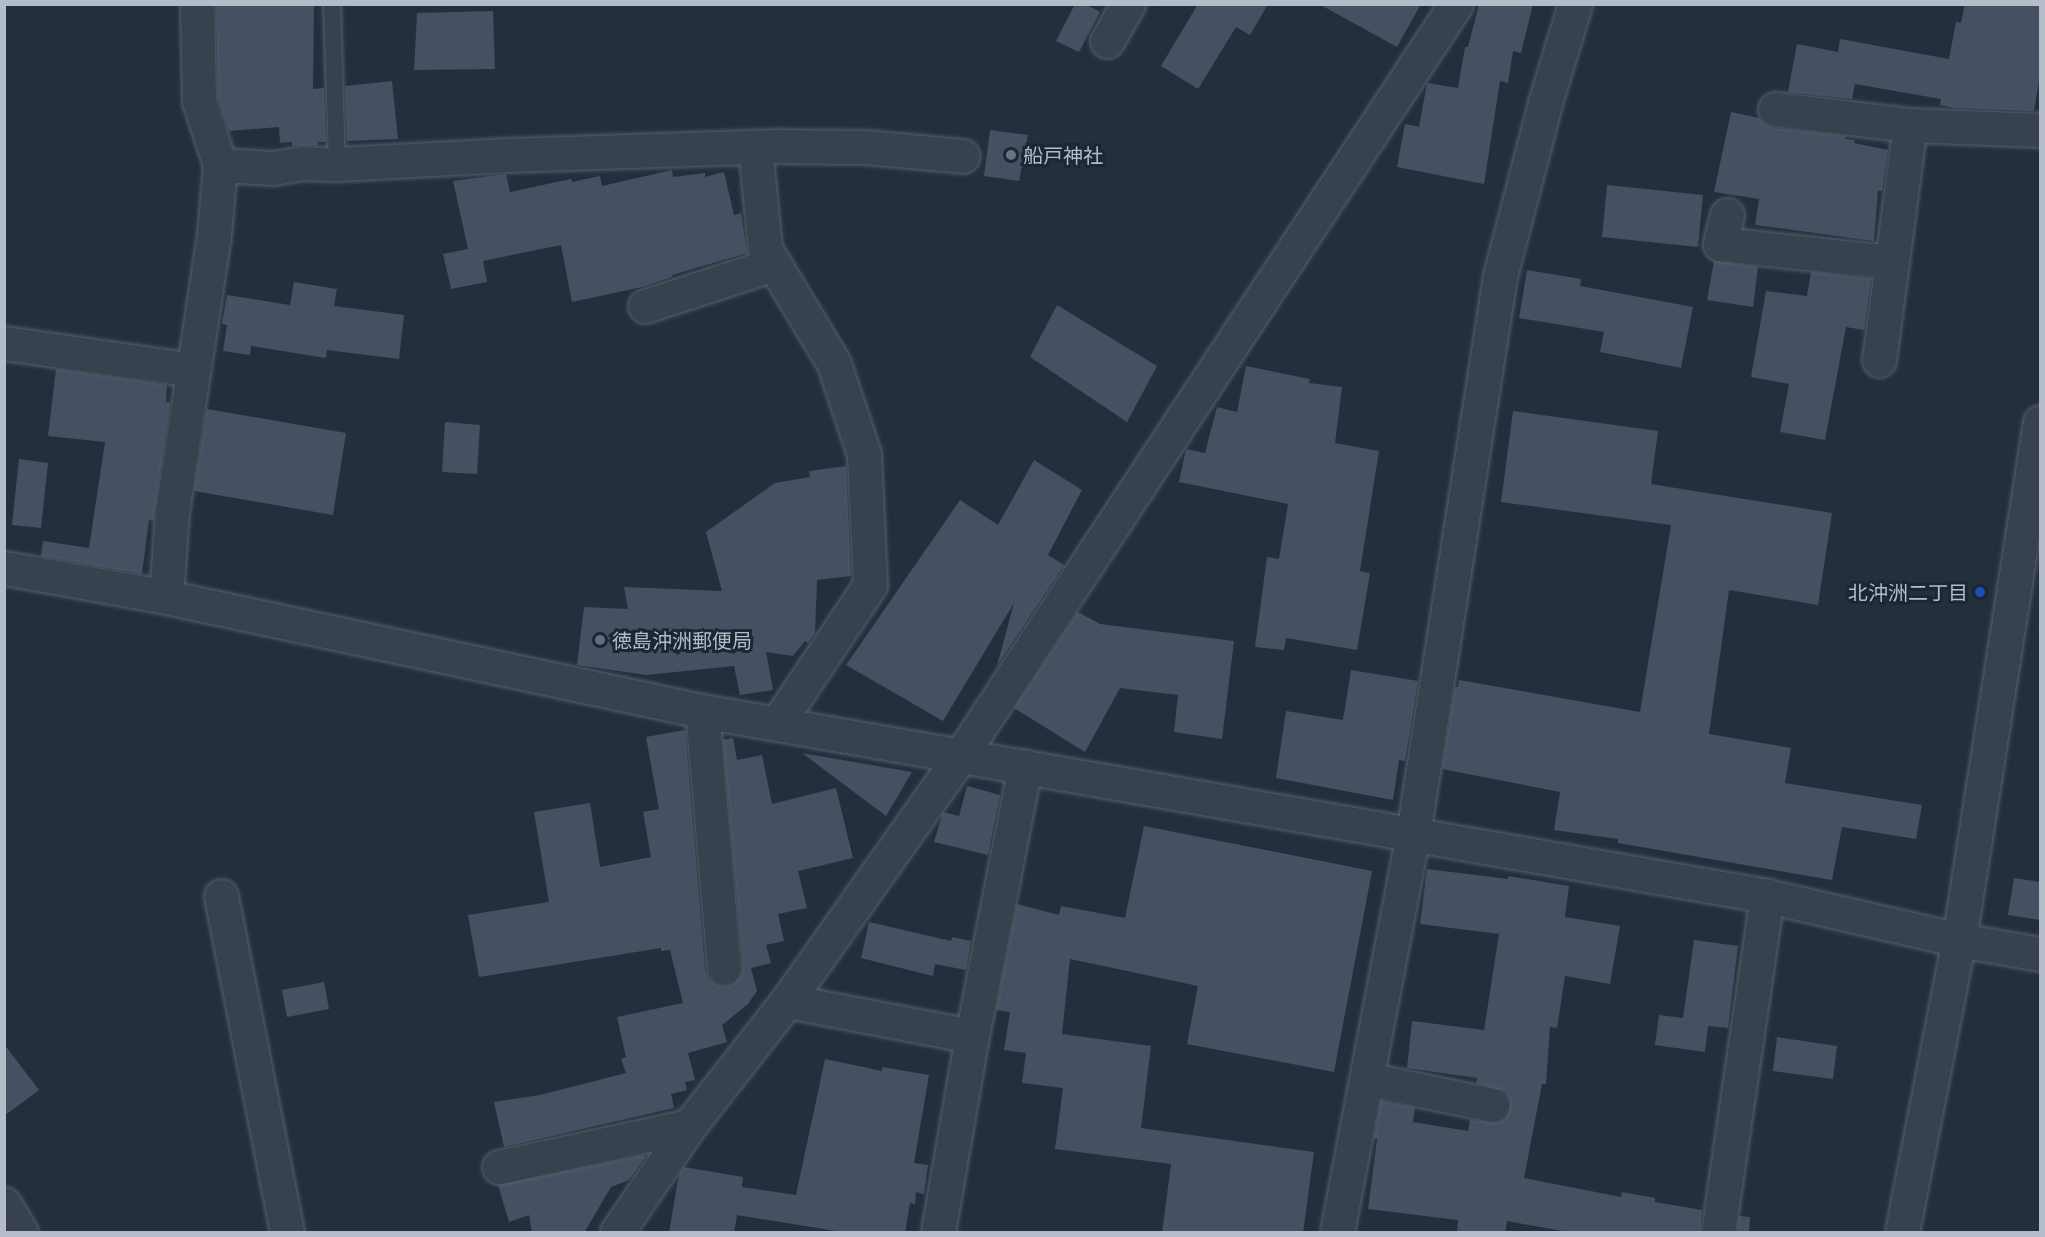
<!DOCTYPE html>
<html>
<head>
<meta charset="utf-8">
<style>
  body { margin:0 }
  #map { position:relative; width:2045px; height:1237px; overflow:hidden; background:#242f3e; font-family:"Open Sans","Noto Sans JP",sans-serif }
  div>[style] { position:absolute }
  .building>* { inset:0; background:#455162 }
  .roads { filter:drop-shadow(0 0 2px #565f6c) drop-shadow(0 0 2px #565f6c) }
  .service>* { height:16px; margin:-8px; padding:0 8px; transform-origin:8px; border-radius:8px; background:#38414e }
  .minor>* { height:33px; margin:-16.5px; padding:0 16.5px; transform-origin:16.5px; border-radius:16.5px; background:#38414e }
  .tertiary>* { height:33px; margin:-16.5px; padding:0 16.5px; transform-origin:16.5px; border-radius:16.5px; background:#38414e }
  .dots>* { width:16px; height:16px; translate:-50% -50%; box-sizing:border-box; border:3px solid #1d2633; border-radius:50% }
  span { translate:-50% -50%; white-space:nowrap; text-align:center; line-height:1.15; -webkit-text-stroke:6px #1d2633; paint-order:stroke }
  .poi-label { font-size:20px; color:#b4bcc9 }
  .left { translate:0 -50%; text-align:left }
  .right { translate:-100% -50%; text-align:right }
  .frame { position:absolute; inset:0; border:6px solid #b4bcc9; pointer-events:none }
</style>
</head>
<body>
<div id="map">
  <div class="building">
    <div style="clip-path:polygon(216px 4px,314px 4px,313px 89px,324px 88px,326px 142px,318px 142px,318px 145px,292px 146px,292px 142px,280px 143px,279px 127px,229px 131px,218px 98px)"></div>
    <div style="clip-path:polygon(1075px 4px,1085px 4px,1100px 12px,1079px 52px,1056px 41px)"></div>
    <div style="clip-path:polygon(1198px 4px,1268px 4px,1250px 35px,1236px 27px,1198px 89px,1161px 66px)"></div>
    <div style="clip-path:polygon(1319px 4px,1421px 4px,1397px 47px)"></div>
    <div style="clip-path:polygon(1479px 4px,1533px 4px,1521px 53px,1513px 51px,1508px 83px,1500px 81px,1484px 184px,1397px 167px,1405px 124px,1419px 127px,1427px 83px,1458px 88px,1465px 47px,1468px 47px)"></div>
    <div style="clip-path:polygon(1965px 4px,2040px 4px,2040px 75px,2034px 111px,1955px 108px,1940px 105px,1941px 99px,1855px 84px,1852px 99px,1788px 92px,1797px 44px,1838px 52px,1840px 39px,1949px 59px,1956px 22px,1961px 23px)"></div>
    <div style="clip-path:polygon(493px 11px,495px 69px,414px 70px,417px 13px)"></div>
    <div style="clip-path:polygon(392px 81px,398px 139px,347px 141px,345px 86px)"></div>
    <div style="clip-path:polygon(1731px 112px,1759px 118px,1764px 124px,1773px 128px,1846px 136px,1845px 139px,1855px 140px,1854px 143px,1888px 150px,1882px 191px,1878px 191px,1874px 241px,1755px 225px,1759px 199px,1714px 192px)"></div>
    <div style="clip-path:polygon(990px 130px,1028px 135px,1019px 181px,984px 176px)"></div>
    <div style="clip-path:polygon(672px 170px,673px 177px,705px 173px,705px 177px,724px 172px,734px 215px,741px 213px,747px 253px,672px 275px,672px 277px,642px 287px,572px 302px,561px 245px,483px 261px,487px 282px,451px 289px,443px 254px,468px 249px,453px 181px,506px 174px,510px 192px,571px 179px,572px 182px,600px 176px,602px 186px)"></div>
    <div style="clip-path:polygon(1607px 185px,1703px 195px,1698px 247px,1602px 237px)"></div>
    <div style="clip-path:polygon(1714px 261px,1758px 267px,1753px 307px,1707px 300px)"></div>
    <div style="clip-path:polygon(1527px 270px,1581px 279px,1580px 286px,1693px 307px,1681px 368px,1600px 352px,1604px 332px,1519px 318px)"></div>
    <div style="clip-path:polygon(1811px 272px,1871px 279px,1864px 330px,1846px 327px,1825px 440px,1780px 432px,1789px 384px,1751px 377px,1766px 291px,1807px 296px)"></div>
    <div style="clip-path:polygon(294px 282px,337px 289px,334px 306px,404px 315px,399px 359px,327px 350px,326px 358px,251px 346px,250px 355px,223px 351px,227px 325px,222px 324px,227px 295px,290px 305px)"></div>
    <div style="clip-path:polygon(1057px 305px,1157px 366px,1127px 422px,1030px 357px)"></div>
    <div style="clip-path:polygon(1246px 366px,1310px 379px,1309px 383px,1342px 387px,1335px 443px,1379px 451px,1360px 571px,1370px 573px,1357px 650px,1286px 638px,1284px 650px,1255px 647px,1267px 557px,1279px 559px,1288px 504px,1179px 482px,1186px 449px,1205px 453px,1217px 407px,1237px 412px)"></div>
    <div style="clip-path:polygon(56px 369px,167px 385px,166px 402px,170px 403px,153px 521px,149px 520px,142px 574px,41px 556px,43px 541px,89px 548px,105px 442px,48px 436px)"></div>
    <div style="clip-path:polygon(207px 409px,346px 433px,333px 515px,194px 491px)"></div>
    <div style="clip-path:polygon(1513px 411px,1658px 431px,1651px 484px,1832px 513px,1818px 605px,1729px 590px,1709px 734px,1791px 748px,1785px 783px,1922px 805px,1916px 839px,1842px 827px,1832px 880px,1618px 843px,1618px 839px,1554px 830px,1560px 792px,1442px 769px,1455px 687px,1458px 687px,1459px 680px,1640px 712px,1671px 525px,1501px 502px)"></div>
    <div style="clip-path:polygon(445px 422px,480px 425px,477px 474px,442px 472px)"></div>
    <div style="clip-path:polygon(19px 459px,48px 463px,41px 528px,12px 525px)"></div>
    <div style="clip-path:polygon(1034px 460px,1082px 490px,1048px 555px,1064px 565px,997px 666px,1014px 603px,943px 721px,846px 665px,960px 500px,998px 525px)"></div>
    <div style="clip-path:polygon(846px 466px,851px 576px,817px 580px,815px 633px,808px 643px,805px 641px,793px 656px,766px 652px,773px 690px,740px 695px,734px 666px,646px 675px,577px 665px,584px 607px,628px 609px,624px 587px,722px 591px,706px 532px,775px 483px,810px 477px,809px 471px)"></div>
    <div style="clip-path:polygon(1078px 612px,1100px 624px,1234px 641px,1222px 739px,1174px 732px,1178px 695px,1120px 688px,1085px 752px,1014px 708px)"></div>
    <div style="clip-path:polygon(1351px 670px,1418px 681px,1405px 761px,1399px 760px,1393px 800px,1276px 778px,1286px 711px,1343px 720px)"></div>
    <div style="clip-path:polygon(685px 730px,705px 970px,708px 978px,716px 985px,725px 987px,734px 984px,741px 976px,743px 966px,723px 740px,733px 738px,737px 760px,762px 755px,772px 804px,836px 788px,853px 858px,798px 871px,807px 908px,778px 914px,784px 941px,766px 945px,771px 963px,751px 968px,757px 991px,748px 1004px,722px 1025px,727px 1042px,688px 1053px,695px 1080px,685px 1082px,687px 1090px,671px 1094px,674px 1108px,504px 1147px,494px 1102px,540px 1095px,626px 1073px,621px 1059px,626px 1057px,617px 1017px,683px 1003px,670px 950px,661px 951px,661px 948px,479px 977px,468px 915px,549px 902px,534px 812px,590px 803px,600px 867px,651px 857px,643px 812px,659px 809px,646px 737px)"></div>
    <div style="clip-path:polygon(802px 753px,912px 772px,886px 816px)"></div>
    <div style="clip-path:polygon(967px 786px,1000px 795px,988px 855px,934px 842px,943px 812px,959px 816px)"></div>
    <div style="clip-path:polygon(1144px 826px,1372px 871px,1334px 1072px,1187px 1044px,1198px 986px,1070px 959px,1062px 1034px,1151px 1046px,1141px 1128px,1314px 1152px,1303px 1233px,1162px 1233px,1171px 1164px,1055px 1149px,1063px 1088px,1022px 1083px,1026px 1053px,1004px 1050px,1010px 1012px,996px 1010px,1017px 904px,1059px 915px,1061px 906px,1125px 918px)"></div>
    <div style="clip-path:polygon(1427px 869px,1508px 879px,1508px 876px,1569px 886px,1565px 917px,1620px 926px,1610px 984px,1565px 976px,1557px 1028px,1550px 1027px,1546px 1084px,1542px 1084px,1524px 1178px,1621px 1197px,1622px 1192px,1655px 1198px,1655px 1202px,1702px 1210px,1700px 1233px,1573px 1233px,1507px 1221px,1505px 1233px,1457px 1233px,1458px 1220px,1368px 1209px,1377px 1139px,1374px 1138px,1381px 1101px,1415px 1108px,1413px 1122px,1468px 1131px,1470px 1120px,1497px 1123px,1506px 1118px,1510px 1108px,1510px 1099px,1505px 1091px,1476px 1083px,1477px 1078px,1407px 1068px,1412px 1021px,1484px 1030px,1499px 934px,1420px 924px)"></div>
    <div style="clip-path:polygon(2014px 878px,2040px 882px,2040px 920px,2008px 915px)"></div>
    <div style="clip-path:polygon(869px 922px,951px 941px,952px 937px,971px 941px,966px 970px,935px 964px,933px 976px,861px 958px)"></div>
    <div style="clip-path:polygon(1694px 940px,1738px 946px,1728px 1028px,1708px 1026px,1705px 1052px,1655px 1045px,1659px 1015px,1683px 1018px)"></div>
    <div style="clip-path:polygon(324px 982px,329px 1009px,287px 1017px,282px 990px)"></div>
    <div style="clip-path:polygon(1777px 1037px,1837px 1046px,1833px 1079px,1773px 1071px)"></div>
    <div style="clip-path:polygon(4px 1044px,39px 1090px,4px 1116px)"></div>
    <div style="clip-path:polygon(825px 1059px,882px 1071px,882px 1067px,929px 1075px,914px 1163px,928px 1165px,924px 1194px,916px 1192px,915px 1204px,910px 1203px,905px 1233px,848px 1233px,737px 1215px,734px 1233px,669px 1233px,679px 1174px,684px 1167px,743px 1177px,742px 1187px,796px 1195px)"></div>
    <div style="clip-path:polygon(644px 1155px,645px 1158px,629px 1180px,611px 1187px,584px 1233px,532px 1233px,529px 1215px,509px 1222px,498px 1185px)"></div>
    <div style="clip-path:polygon(1739px 1216px,1750px 1217px,1749px 1233px,1737px 1233px)"></div>
  </div>
  <div class="roads">
    <div class="service">
      <div style="left:332px;top:4px;width:160px;rotate:88.2deg"></div>
    </div>
    <div class="minor">
      <div style="left:197px;top:4px;width:97px;rotate:88.8deg"></div>
      <div style="left:199px;top:101px;width:67px;rotate:71.8deg"></div>
      <div style="left:220px;top:165px;width:53px;rotate:3.2deg"></div>
      <div style="left:273px;top:168px;width:30px;rotate:-9deg"></div>
      <div style="left:303px;top:163px;width:34px;rotate:2deg"></div>
      <div style="left:337px;top:164px;width:171px;rotate:-3deg"></div>
      <div style="left:508px;top:155px;width:270px;rotate:-1.9deg"></div>
      <div style="left:778px;top:146px;width:87px;rotate:0.7deg"></div>
      <div style="left:865px;top:147px;width:98px;rotate:5.2deg"></div>
      <div style="left:1107px;top:41px;width:43px;rotate:-60.4deg"></div>
      <div style="left:1775px;top:109px;width:136px;rotate:6.8deg"></div>
      <div style="left:1910px;top:125px;width:130px;rotate:2.2deg"></div>
      <div style="left:755px;top:147px;width:102px;rotate:84.4deg"></div>
      <div style="left:765px;top:249px;width:134px;rotate:59deg"></div>
      <div style="left:834px;top:364px;width:95px;rotate:71.6deg"></div>
      <div style="left:864px;top:454px;width:131px;rotate:87.4deg"></div>
      <div style="left:870px;top:585px;width:167px;rotate:123.8deg"></div>
      <div style="left:1727px;top:215px;width:30px;rotate:104deg"></div>
      <div style="left:1720px;top:244px;width:173px;rotate:6deg"></div>
      <div style="left:645px;top:306px;width:136px;rotate:-18deg"></div>
      <div style="left:4px;top:343px;width:191px;rotate:8.1deg"></div>
      <div style="left:1879px;top:360px;width:237px;rotate:-82.5deg"></div>
      <div style="left:4px;top:568px;width:165px;rotate:10.1deg"></div>
      <div style="left:166px;top:597px;width:548px;rotate:12.01deg"></div>
      <div style="left:702px;top:711px;width:1081px;rotate:9.85deg"></div>
      <div style="left:1767px;top:896px;width:197px;rotate:12.9deg"></div>
      <div style="left:166px;top:597px;width:85px;rotate:-86deg"></div>
      <div style="left:172px;top:512px;width:280px;rotate:-81.4deg"></div>
      <div style="left:214px;top:235px;width:70px;rotate:-85.1deg"></div>
      <div style="left:702px;top:711px;width:258px;rotate:85.1deg"></div>
      <div style="left:221px;top:896px;width:342px;rotate:78.9deg"></div>
      <div style="left:787px;top:1001px;width:188px;rotate:10.7deg"></div>
      <div style="left:1367px;top:1079px;width:128px;rotate:11.7deg"></div>
      <div style="left:499px;top:1167px;width:194px;rotate:-12.2deg"></div>
      <div style="left:4px;top:1204px;width:33px;rotate:59deg"></div>
      <div style="left:617px;top:1232px;width:128px;rotate:-55.8deg"></div>
      <div style="left:689px;top:1126px;width:159px;rotate:-51.9deg"></div>
      <div style="left:787px;top:1001px;width:301px;rotate:-54.7deg"></div>
      <div style="left:961px;top:755px;width:899px;rotate:-56.61deg"></div>
      <div style="left:938px;top:1232px;width:199px;rotate:-80.2deg"></div>
      <div style="left:972px;top:1036px;width:275px;rotate:-78.9deg"></div>
      <div style="left:1337px;top:1232px;width:405px;rotate:-79.2deg"></div>
      <div style="left:1413px;top:834px;width:565px;rotate:-81.14deg"></div>
      <div style="left:1500px;top:276px;width:179px;rotate:-75.4deg"></div>
      <div style="left:1545px;top:103px;width:103px;rotate:-73.1deg"></div>
      <div style="left:1718px;top:1232px;width:340px;rotate:-81.7deg"></div>
    </div>
    <div class="tertiary">
      <div style="left:1959px;top:940px;width:82px;rotate:9.8deg"></div>
      <div style="left:1902px;top:1232px;width:298px;rotate:-79deg"></div>
      <div style="left:1959px;top:940px;width:524px;rotate:-81.11deg"></div>
    </div>
  </div>
  <div class="dots">
    <div style="left:1011px;top:155px;background:#6b7280"></div>
    <div style="left:1980px;top:592px;background:#1a4fb4"></div>
    <div style="left:600px;top:640px;background:#5c6f8a"></div>
  </div>
  <div class="poi-label">
    <span class="left" style="left:1023px;top:155px">船戸神社</span>
    <span class="right" style="left:1968px;top:592px">北沖洲二丁目</span>
    <span class="left" style="left:612px;top:640px">徳島沖洲郵便局</span>
  </div>
  <div class="frame"></div>
</div>
</body>
</html>
